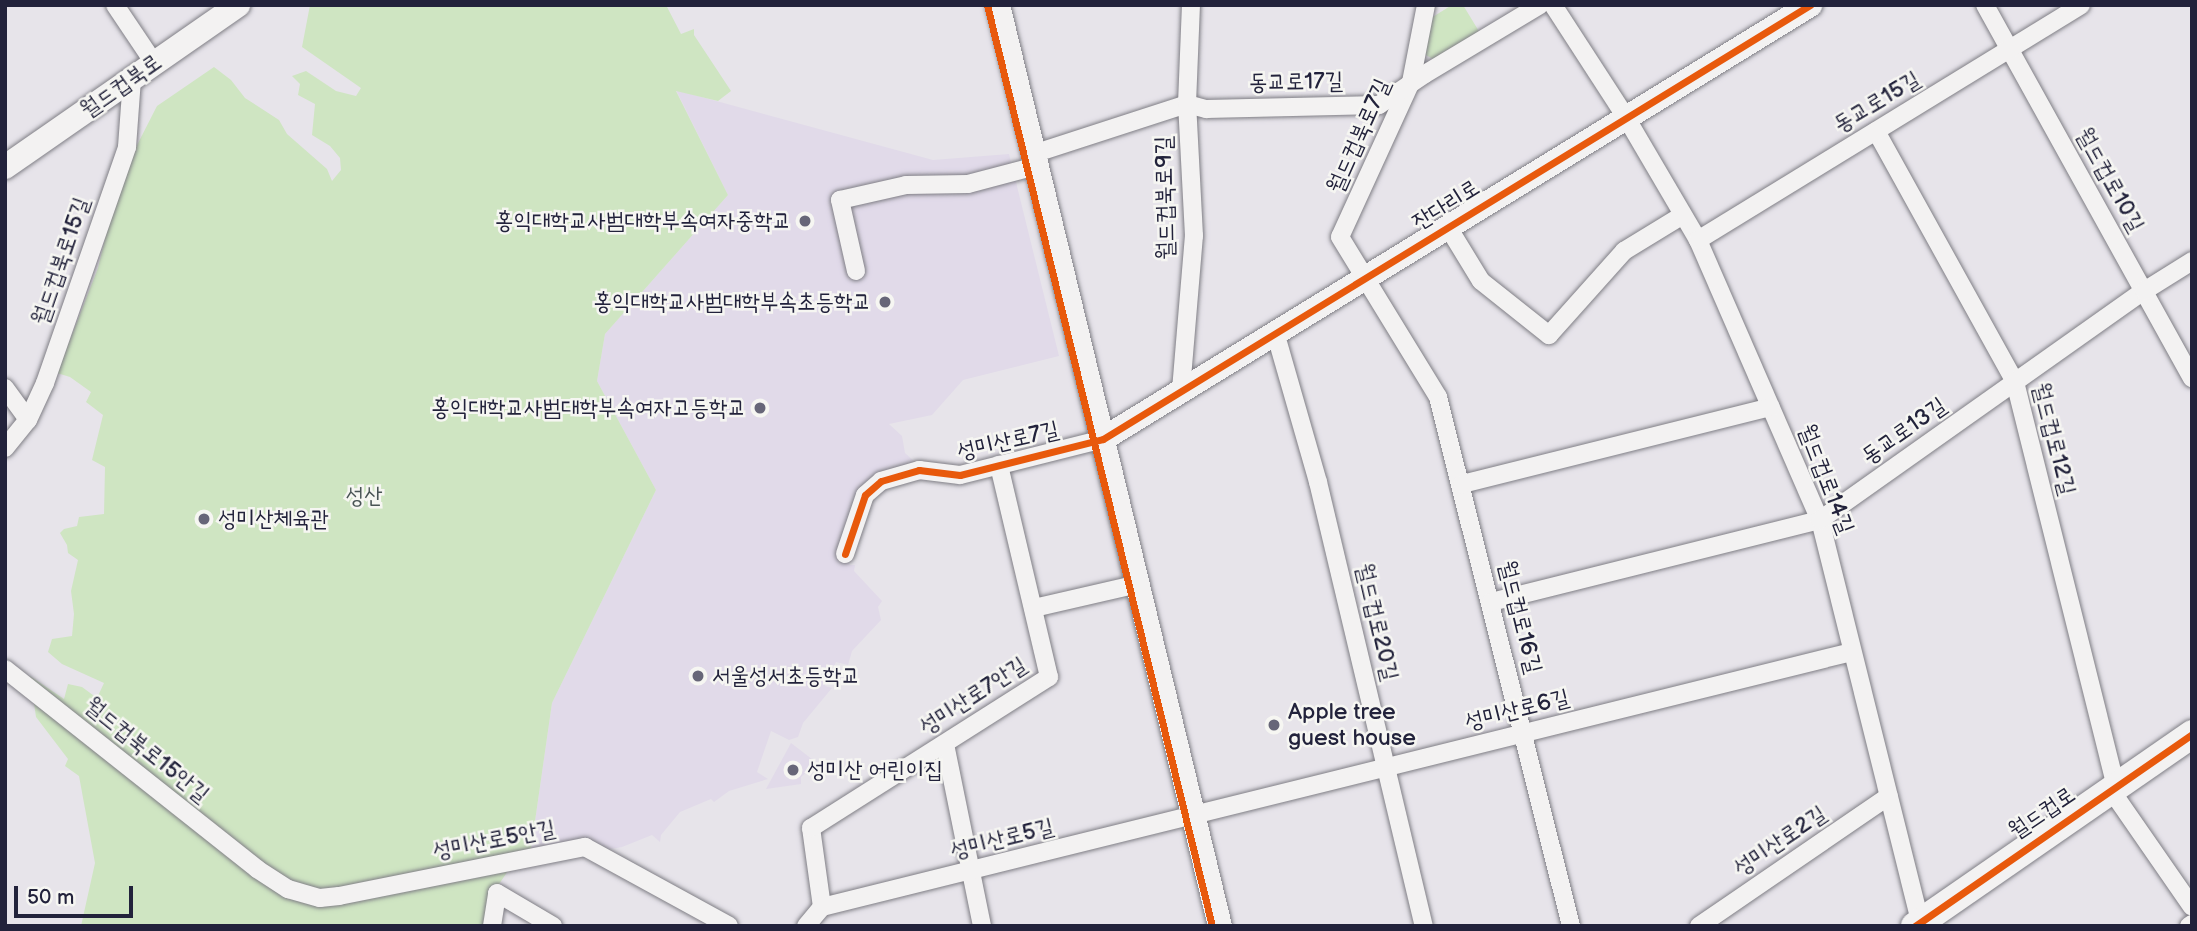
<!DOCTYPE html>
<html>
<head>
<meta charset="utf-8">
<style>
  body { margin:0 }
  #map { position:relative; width:2197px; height:931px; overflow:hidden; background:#e7e4ea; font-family:"Balsamiq Sans","Poor Story",sans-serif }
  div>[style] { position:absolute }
  .built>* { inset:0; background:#e1dae9 }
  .green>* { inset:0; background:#cfe5c2 }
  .roads { filter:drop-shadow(0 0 2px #7f7e85) drop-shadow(0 0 2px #7f7e85) }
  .street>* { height:18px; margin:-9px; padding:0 9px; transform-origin:9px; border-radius:9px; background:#f3f2f2 }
  .secondary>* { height:24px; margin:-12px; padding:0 12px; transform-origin:12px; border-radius:12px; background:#f3f2f2 }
  .primary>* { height:28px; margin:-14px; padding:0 14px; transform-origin:14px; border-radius:14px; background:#f3f2f2 }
  .cycleway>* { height:7px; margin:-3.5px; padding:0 3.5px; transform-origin:3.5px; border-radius:3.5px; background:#e8590c }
  .dots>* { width:19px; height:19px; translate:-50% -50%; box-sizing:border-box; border:4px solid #f6f6f2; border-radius:50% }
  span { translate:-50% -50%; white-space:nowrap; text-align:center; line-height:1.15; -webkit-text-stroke:5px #f6f6f2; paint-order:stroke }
  .street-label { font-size:23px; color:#22223b }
  .poi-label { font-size:23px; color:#22223b }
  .right { translate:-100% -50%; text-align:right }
  .left { translate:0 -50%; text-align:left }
  .park-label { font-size:23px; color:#485354 }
  .frame { position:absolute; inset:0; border:7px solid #22223b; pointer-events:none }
  .scale { position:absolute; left:14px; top:886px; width:119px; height:32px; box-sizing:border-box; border:4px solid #22223b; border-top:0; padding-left:9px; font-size:21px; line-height:24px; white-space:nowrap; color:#22223b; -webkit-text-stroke:5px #f6f6f2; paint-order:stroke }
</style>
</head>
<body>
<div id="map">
  <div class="built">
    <div style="clip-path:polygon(676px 90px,933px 160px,1009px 154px,1059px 356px,963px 380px,932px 415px,889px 424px,902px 436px,905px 453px,919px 466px,877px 473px,840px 548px,850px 565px,855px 565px,854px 571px,882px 601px,878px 607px,881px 620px,852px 651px,848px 665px,836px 662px,825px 686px,832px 688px,803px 723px,798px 737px,789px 740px,771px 731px,757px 772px,768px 779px,729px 791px,714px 802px,711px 799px,680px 812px,661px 835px,660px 842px,652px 835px,622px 847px,606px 850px,587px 841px,531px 849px,552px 703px,656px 490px,597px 381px,605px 334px,728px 195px)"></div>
    <div style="clip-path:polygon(791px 743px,817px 763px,801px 777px,801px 784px,766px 789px)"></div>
  </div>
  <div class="green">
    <div style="clip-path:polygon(310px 5px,666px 5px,681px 34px,694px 29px,694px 35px,731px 91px,718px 101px,676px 91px,728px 195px,605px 334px,597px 381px,656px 490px,552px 703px,531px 849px,510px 868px,497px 887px,489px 926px,81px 926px,95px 863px,79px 776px,65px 766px,68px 759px,36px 717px,30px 676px,64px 699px,68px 684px,82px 687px,97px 698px,104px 683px,62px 664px,48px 652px,52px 639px,72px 636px,74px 614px,71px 591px,78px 560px,68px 553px,67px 545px,60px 533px,64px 529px,77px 526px,79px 517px,104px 514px,105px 467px,92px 460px,103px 415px,86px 402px,91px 392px,70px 377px,57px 373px,98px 268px,110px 218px,133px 153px,157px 106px,214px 67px,231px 80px,245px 98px,279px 120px,287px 134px,327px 169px,332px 181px,341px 170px,340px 158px,330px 146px,312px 135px,315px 104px,298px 95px,300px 84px,292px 76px,306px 71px,336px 91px,356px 96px,361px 88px,302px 47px)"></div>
    <div style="clip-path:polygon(1452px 5px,1463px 5px,1480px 33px,1435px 60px,1424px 54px,1431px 18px)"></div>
  </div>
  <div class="roads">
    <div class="street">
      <div style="left:115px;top:5px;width:70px;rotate:56.1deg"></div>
      <div style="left:1426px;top:5px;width:78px;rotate:101deg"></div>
      <div style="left:1411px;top:82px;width:170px;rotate:114.6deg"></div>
      <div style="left:1340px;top:237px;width:188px;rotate:58.5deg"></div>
      <div style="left:1438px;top:397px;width:545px;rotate:75.89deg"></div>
      <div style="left:1553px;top:5px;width:136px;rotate:57deg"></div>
      <div style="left:1627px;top:119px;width:140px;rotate:59.6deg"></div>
      <div style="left:1698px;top:240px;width:305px;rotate:66.5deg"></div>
      <div style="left:1820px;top:520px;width:418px;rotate:76deg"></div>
      <div style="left:1985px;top:5px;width:427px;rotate:61deg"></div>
      <div style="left:1876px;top:131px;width:287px;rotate:61deg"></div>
      <div style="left:2015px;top:382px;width:416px;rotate:76deg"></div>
      <div style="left:1033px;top:154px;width:162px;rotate:-18deg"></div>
      <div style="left:1187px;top:104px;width:20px;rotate:15deg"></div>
      <div style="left:1206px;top:109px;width:173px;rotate:-1.3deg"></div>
      <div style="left:1379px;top:105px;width:55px;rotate:-34deg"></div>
      <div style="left:1425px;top:74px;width:134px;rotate:-31deg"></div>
      <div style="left:1448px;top:227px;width:63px;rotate:58.6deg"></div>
      <div style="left:1481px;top:281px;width:87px;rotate:38.5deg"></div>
      <div style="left:1549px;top:335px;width:113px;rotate:-48.2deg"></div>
      <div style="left:1624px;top:251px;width:69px;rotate:-31.4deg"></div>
      <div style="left:1698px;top:240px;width:449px;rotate:-31.5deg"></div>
      <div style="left:856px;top:271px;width:73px;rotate:-102.7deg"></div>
      <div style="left:840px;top:200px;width:68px;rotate:-12.8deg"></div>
      <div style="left:906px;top:185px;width:62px;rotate:-0.9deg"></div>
      <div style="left:968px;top:184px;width:70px;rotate:-14.8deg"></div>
      <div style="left:1275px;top:332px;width:156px;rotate:74deg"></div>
      <div style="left:1318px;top:482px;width:456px;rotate:76.6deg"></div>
      <div style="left:5px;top:388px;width:39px;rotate:54deg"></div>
      <div style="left:1181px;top:390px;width:155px;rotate:-85.2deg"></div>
      <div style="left:1194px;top:236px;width:132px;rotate:-93deg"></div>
      <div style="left:1187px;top:104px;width:99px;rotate:-87.7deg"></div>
      <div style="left:5px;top:448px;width:36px;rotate:-51deg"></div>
      <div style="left:28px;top:420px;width:41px;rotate:-65.3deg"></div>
      <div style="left:45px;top:383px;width:250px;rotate:-70.8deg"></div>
      <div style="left:127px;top:147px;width:68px;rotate:-85.8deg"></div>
      <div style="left:1462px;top:484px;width:318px;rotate:-14deg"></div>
      <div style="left:845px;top:554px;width:62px;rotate:-71.3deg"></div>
      <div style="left:865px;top:495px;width:21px;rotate:-41deg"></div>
      <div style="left:881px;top:481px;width:40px;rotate:-16deg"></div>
      <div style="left:919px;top:470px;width:41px;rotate:7deg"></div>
      <div style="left:960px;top:475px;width:147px;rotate:-14.1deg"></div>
      <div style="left:1491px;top:602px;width:339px;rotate:-14deg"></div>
      <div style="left:1820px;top:520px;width:397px;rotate:-35.3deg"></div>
      <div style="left:2144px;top:291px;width:57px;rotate:-32deg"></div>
      <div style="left:1034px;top:608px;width:107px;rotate:-13deg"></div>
      <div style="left:5px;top:669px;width:322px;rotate:38.4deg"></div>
      <div style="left:257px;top:869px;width:37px;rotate:33deg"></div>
      <div style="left:288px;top:889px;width:33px;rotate:16deg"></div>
      <div style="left:320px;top:898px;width:19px;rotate:-6deg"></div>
      <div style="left:339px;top:896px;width:251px;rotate:-11.3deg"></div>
      <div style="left:585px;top:847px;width:164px;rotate:28.7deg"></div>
      <div style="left:945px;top:744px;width:186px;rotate:78.5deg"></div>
      <div style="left:2111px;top:790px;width:142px;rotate:55.3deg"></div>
      <div style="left:822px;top:907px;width:80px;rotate:-97.9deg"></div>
      <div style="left:811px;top:828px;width:282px;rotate:-32.4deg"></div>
      <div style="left:1049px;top:677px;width:218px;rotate:-103.3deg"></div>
      <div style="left:492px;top:926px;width:33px;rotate:-81deg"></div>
      <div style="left:497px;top:893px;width:65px;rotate:30.5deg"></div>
      <div style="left:806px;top:926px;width:25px;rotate:-50deg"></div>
      <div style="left:822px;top:907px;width:1061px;rotate:-13.91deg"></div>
      <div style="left:1699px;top:926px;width:230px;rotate:-34.4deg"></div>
      <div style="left:2189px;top:926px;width:4px;rotate:-34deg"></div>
    </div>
    <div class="secondary">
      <div style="left:998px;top:5px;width:947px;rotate:76.45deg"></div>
      <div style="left:5px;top:167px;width:284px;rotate:-34.8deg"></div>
      <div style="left:1103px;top:439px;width:830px;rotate:-31.54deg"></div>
    </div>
    <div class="primary">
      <div style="left:1915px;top:926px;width:337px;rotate:-34.7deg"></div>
    </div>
  </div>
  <div class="cycleway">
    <div style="left:987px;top:5px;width:948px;rotate:76.27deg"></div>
    <div style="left:845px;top:554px;width:62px;rotate:-71.3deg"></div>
    <div style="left:865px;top:495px;width:21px;rotate:-41deg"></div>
    <div style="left:881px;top:481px;width:40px;rotate:-16deg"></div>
    <div style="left:919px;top:470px;width:41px;rotate:7deg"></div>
    <div style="left:960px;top:475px;width:147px;rotate:-14.1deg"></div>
    <div style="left:1103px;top:439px;width:830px;rotate:-31.54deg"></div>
    <div style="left:1915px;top:926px;width:337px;rotate:-34.7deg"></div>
  </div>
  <div class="dots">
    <div style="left:805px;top:221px;background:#676678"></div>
    <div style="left:885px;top:302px;background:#676678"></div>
    <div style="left:760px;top:408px;background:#676678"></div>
    <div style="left:204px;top:519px;background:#676678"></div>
    <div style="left:698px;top:676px;background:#676678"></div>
    <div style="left:1274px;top:725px;background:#676678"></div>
    <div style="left:793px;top:770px;background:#676678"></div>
  </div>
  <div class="street-label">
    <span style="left:1296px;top:82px;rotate:-1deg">동교로17길</span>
    <span style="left:121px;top:86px;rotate:-35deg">월드컵북로</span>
    <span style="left:1877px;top:102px;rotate:-31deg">동교로15길</span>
    <span style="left:1359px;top:136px;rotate:-66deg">월드컵북로7길</span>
    <span style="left:2110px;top:180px;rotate:61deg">월드컵로10길</span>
    <span style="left:1165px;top:198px;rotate:-91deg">월드컵북로9길</span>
    <span style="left:1446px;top:205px;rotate:-32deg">잔다리로</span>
    <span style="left:61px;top:261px;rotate:-71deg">월드컵북로15길</span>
    <span style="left:1904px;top:431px;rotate:-35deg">동교로13길</span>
    <span style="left:2054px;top:439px;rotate:76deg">월드컵로12길</span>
    <span style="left:1008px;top:441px;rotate:-13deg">성미산로7길</span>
    <span style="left:1826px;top:479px;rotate:69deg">월드컵로14길</span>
    <span style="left:1520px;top:617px;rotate:76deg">월드컵로16길</span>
    <span style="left:1377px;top:622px;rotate:77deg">월드컵로20길</span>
    <span style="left:973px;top:696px;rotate:-33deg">성미산로7안길</span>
    <span style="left:1517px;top:710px;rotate:-14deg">성미산로6길</span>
    <span style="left:147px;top:750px;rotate:39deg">월드컵북로15안길</span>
    <span style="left:2042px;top:813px;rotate:-34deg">월드컵로</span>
    <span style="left:1002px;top:839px;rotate:-14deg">성미산로5길</span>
    <span style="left:494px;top:840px;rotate:-11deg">성미산로5안길</span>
    <span style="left:1780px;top:841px;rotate:-34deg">성미산로2길</span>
  </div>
  <div class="poi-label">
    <span class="right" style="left:791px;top:221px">홍익대학교사범대학부속여자중학교</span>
    <span class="right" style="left:871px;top:302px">홍익대학교사범대학부속초등학교</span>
    <span class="right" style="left:746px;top:408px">홍익대학교사범대학부속여자고등학교</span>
    <span class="left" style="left:218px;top:519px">성미산체육관</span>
    <span class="left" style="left:712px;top:676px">서울성서초등학교</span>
    <span class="left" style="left:1288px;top:725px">Apple tree<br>guest house</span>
    <span class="left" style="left:807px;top:770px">성미산 어린이집</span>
  </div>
  <div class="park-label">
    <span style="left:364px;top:496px">성산</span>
  </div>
  <div class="frame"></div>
  <div class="scale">50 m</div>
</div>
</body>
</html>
